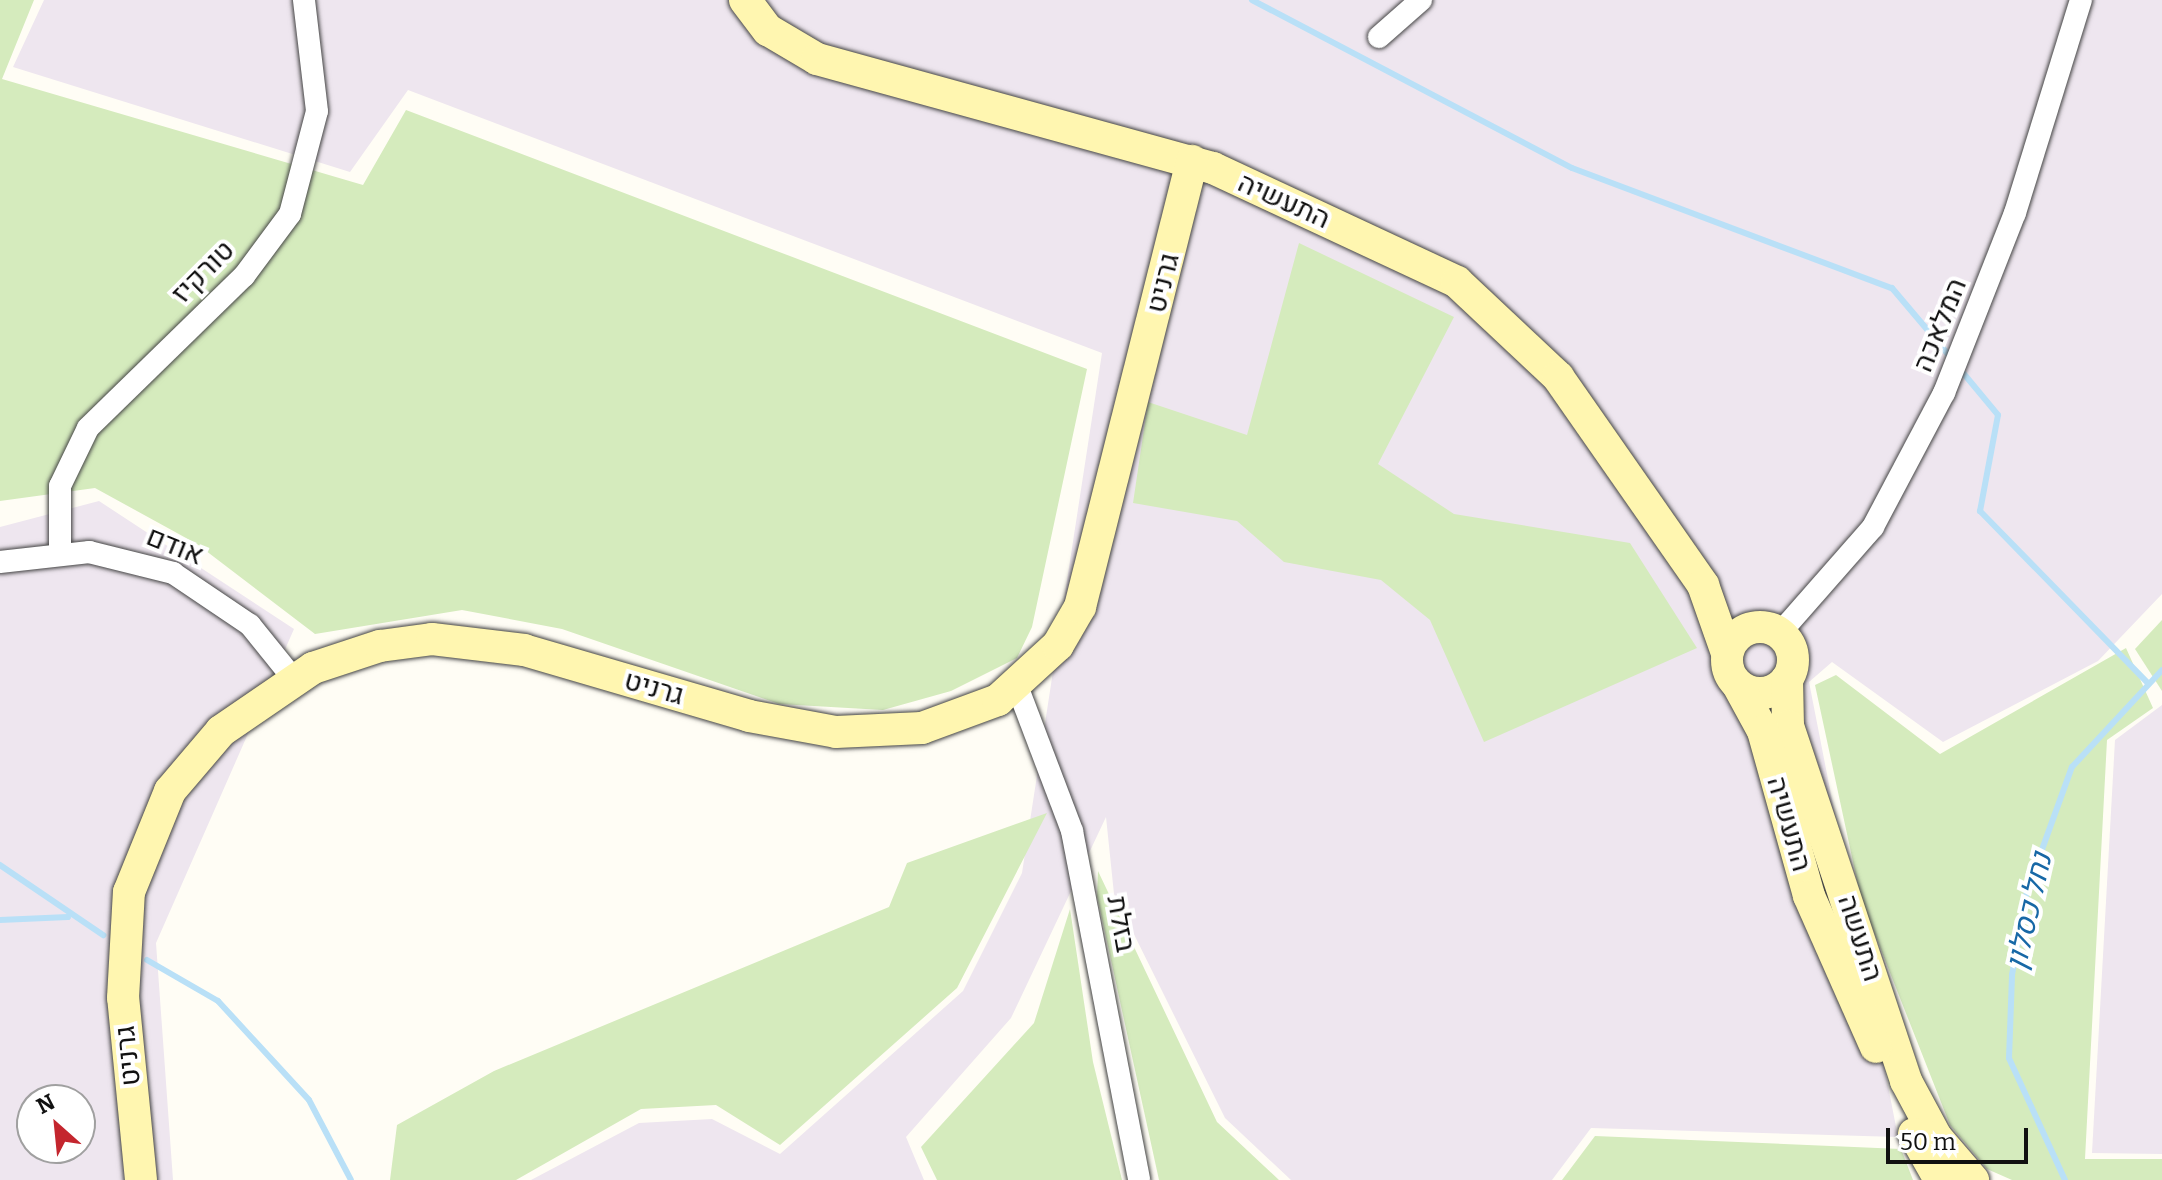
<!DOCTYPE html>
<html>
<head>
<meta charset="utf-8">
<style>
  body { margin:0 }
  #map { position:relative; width:2162px; height:1180px; overflow:hidden; background:#fffdf5; font-family:Bitter,Heebo,serif }
  div>[style] { position:absolute }
  .industrial>* { inset:0; background:#eee6ef }
  .green>* { inset:0; background:#d5ebbd }
  .stream>* { height:6px; margin:-3px; padding:0 3px; transform-origin:3px; border-radius:3px; background:#b9e0f7 }
  .roads { filter:drop-shadow(0 0 2px #444) drop-shadow(0 0 2px #444) }
  .street>* { height:22px; margin:-11px; padding:0 11px; transform-origin:11px; border-radius:11px; background:#fff }
  .secondary>* { height:32px; margin:-16px; padding:0 16px; transform-origin:16px; border-radius:16px; background:#fff6b0 }
  .secondary>.ring { margin:-16px; padding:0; box-sizing:content-box; background:none; border:32px solid #fff6b0; border-radius:50% }
  span { translate:-50% -50%; white-space:nowrap; text-align:center; line-height:1.15; -webkit-text-stroke:8px #fff; paint-order:stroke }
  .street-label { font-size:28px; color:#111 }
  .water-label { font-size:30px; color:#1768a6; font-style:italic }
  .north { position:absolute; left:16px; top:1084px; width:80px; height:80px; box-sizing:border-box; background:#fff; border:2px solid #a0a0a0; border-radius:50%; rotate:333deg; font-size:22px; font-weight:700; line-height:32px; text-align:center; color:#111 }
  .north::after { content:''; display:block; margin:auto; width:28px; height:36px; background:#c4262e; clip-path:polygon(50% 0,100% 100%,50% 72%,0 100%) }
  .scale { position:absolute; left:1886px; top:1128px; width:142px; height:36px; box-sizing:border-box; border:4px solid #111; border-top:0; padding-left:10px; font-size:24px; line-height:28px; white-space:nowrap; color:#111; -webkit-text-stroke:6px #fff; paint-order:stroke }
</style>
</head>
<body>
<div id="map">
  <div class="industrial">
    <div style="clip-path:polygon(44px 0,2162px 0,2162px 594px,2098px 661px,1943px 742px,1832px 662px,1809px 682px,1898px 1137px,1591px 1128px,1552px 1180px,1291px 1180px,1225px 1118px,1114px 894px,1106px 817px,1011px 1018px,906px 1137px,924px 1180px,531px 1180px,639px 1123px,712px 1119px,780px 1154px,963px 991px,1022px 873px,1102px 353px,408px 90px,350px 172px,13px 67px)"></div>
    <div style="clip-path:polygon(evenodd,99px 501px,294px 629px,156px 943px,173px 1180px,0 1180px,0 527px,99px 501px,32px 1100px,80px 1100px,80px 1148px,32px 1148px,32px 1100px)"></div>
    <div style="clip-path:polygon(2162px 705px,2162px 1154px,2092px 1153px,2115px 740px)"></div>
  </div>
  <div class="green">
    <div style="clip-path:polygon(0 0,34px 0,2px 79px,363px 185px,406px 110px,1087px 369px,1032px 627px,1017px 658px,951px 691px,883px 710px,779px 704px,562px 629px,462px 610px,315px 634px,197px 544px,95px 488px,0 501px)"></div>
    <div style="clip-path:polygon(1299px 243px,1454px 317px,1378px 464px,1454px 514px,1630px 543px,1697px 648px,1484px 742px,1430px 620px,1381px 580px,1284px 562px,1237px 521px,1133px 503px,1148px 402px,1247px 435px)"></div>
    <div style="clip-path:polygon(2162px 620px,2162px 691px,2135px 649px)"></div>
    <div style="clip-path:polygon(2126px 648px,2153px 708px,2107px 740px,2085px 1159px,2162px 1159px,2162px 1180px,2012px 1180px,1987px 1169px,1950px 1125px,1861px 899px,1815px 685px,1836px 675px,1940px 754px)"></div>
    <div style="clip-path:polygon(1047px 813px,957px 988px,780px 1145px,716px 1105px,641px 1109px,516px 1180px,390px 1180px,397px 1125px,494px 1071px,889px 907px,907px 863px)"></div>
    <div style="clip-path:polygon(1098px 871px,1217px 1122px,1279px 1180px,1159px 1180px,1097px 896px)"></div>
    <div style="clip-path:polygon(1070px 909px,1093px 1062px,1122px 1180px,937px 1180px,921px 1147px,1034px 1023px)"></div>
    <div style="clip-path:polygon(1595px 1136px,1901px 1149px,1913px 1180px,1562px 1180px)"></div>
  </div>
  <div class="stream">
    <div style="left:1252px;top:0;width:361px;rotate:27.7deg"></div>
    <div style="left:1572px;top:168px;width:342px;rotate:20.6deg"></div>
    <div style="left:1892px;top:288px;width:93px;rotate:49.8deg"></div>
    <div style="left:1959px;top:368px;width:61px;rotate:50.3deg"></div>
    <div style="left:1998px;top:415px;width:98px;rotate:100.6deg"></div>
    <div style="left:1980px;top:511px;width:239px;rotate:45.7deg"></div>
    <div style="left:0;top:865px;width:125px;rotate:34.2deg"></div>
    <div style="left:0;top:920px;width:68px;rotate:-2.5deg"></div>
    <div style="left:147px;top:960px;width:82px;rotate:30deg"></div>
    <div style="left:218px;top:1001px;width:134px;rotate:47.4deg"></div>
    <div style="left:309px;top:1100px;width:90px;rotate:62.3deg"></div>
    <div style="left:2065px;top:1180px;width:134px;rotate:-114.7deg"></div>
    <div style="left:2009px;top:1058px;width:83px;rotate:-87.9deg"></div>
    <div style="left:2012px;top:975px;width:85px;rotate:-79.9deg"></div>
    <div style="left:2027px;top:891px;width:132px;rotate:-70.1deg"></div>
    <div style="left:2072px;top:767px;width:132px;rotate:-47.1deg"></div>
  </div>
  <div class="roads">
    <div class="street">
      <div style="left:1379px;top:37px;width:56px;rotate:-41.4deg"></div>
      <div style="left:60px;top:551px;width:65px;rotate:-90deg"></div>
      <div style="left:60px;top:486px;width:64px;rotate:-64.2deg"></div>
      <div style="left:88px;top:428px;width:218px;rotate:-44.3deg"></div>
      <div style="left:244px;top:276px;width:77px;rotate:-53.4deg"></div>
      <div style="left:290px;top:214px;width:106px;rotate:-75.3deg"></div>
      <div style="left:317px;top:111px;width:112px;rotate:-96.7deg"></div>
      <div style="left:0;top:562px;width:90px;rotate:-6.4deg"></div>
      <div style="left:89px;top:552px;width:87px;rotate:14deg"></div>
      <div style="left:173px;top:573px;width:93px;rotate:34deg"></div>
      <div style="left:250px;top:625px;width:67px;rotate:51.1deg"></div>
      <div style="left:1780px;top:633px;width:141px;rotate:-48.7deg"></div>
      <div style="left:1873px;top:527px;width:152px;rotate:-62.1deg"></div>
      <div style="left:1944px;top:393px;width:193px;rotate:-68.5deg"></div>
      <div style="left:2015px;top:213px;width:223px;rotate:-72.8deg"></div>
      <div style="left:1017px;top:686px;width:155px;rotate:69.2deg"></div>
      <div style="left:1072px;top:831px;width:355px;rotate:79.1deg"></div>
    </div>
    <div class="secondary">
      <div style="left:745px;top:0;width:38px;rotate:53deg"></div>
      <div style="left:768px;top:30px;width:57px;rotate:30.6deg"></div>
      <div style="left:817px;top:59px;width:411px;rotate:15.4deg"></div>
      <div style="left:1213px;top:168px;width:269px;rotate:25deg"></div>
      <div style="left:1457px;top:282px;width:139px;rotate:43.2deg"></div>
      <div style="left:1558px;top:377px;width:254px;rotate:55.1deg"></div>
      <div style="left:1703px;top:585px;width:72px;rotate:70.6deg"></div>
      <div class="ring" style="left:1727px;top:627px;width:34px;height:34px"></div>
      <div style="left:1787px;top:679px;width:47px;rotate:88.8deg"></div>
      <div style="left:1788px;top:726px;width:374px;rotate:71.6deg"></div>
      <div style="left:1906px;top:1081px;width:64px;rotate:61.8deg"></div>
      <div style="left:1936px;top:1137px;width:57px;rotate:49.3deg"></div>
      <div style="left:1738px;top:685px;width:52px;rotate:61.5deg"></div>
      <div style="left:1763px;top:731px;width:171px;rotate:74.4deg"></div>
      <div style="left:1809px;top:896px;width:165px;rotate:66.1deg"></div>
      <div style="left:1914px;top:1134px;width:53px;rotate:60.5deg"></div>
      <div style="left:141px;top:1180px;width:183px;rotate:-95.6deg"></div>
      <div style="left:123px;top:998px;width:106px;rotate:-86.8deg"></div>
      <div style="left:129px;top:892px;width:109px;rotate:-67.9deg"></div>
      <div style="left:170px;top:791px;width:79px;rotate:-49.6deg"></div>
      <div style="left:221px;top:731px;width:112px;rotate:-34.4deg"></div>
      <div style="left:313px;top:668px;width:71px;rotate:-18.2deg"></div>
      <div style="left:380px;top:646px;width:52px;rotate:-7.7deg"></div>
      <div style="left:432px;top:639px;width:93px;rotate:6.8deg"></div>
      <div style="left:524px;top:650px;width:234px;rotate:16.3deg"></div>
      <div style="left:749px;top:716px;width:88px;rotate:10.4deg"></div>
      <div style="left:836px;top:732px;width:86px;rotate:-2.7deg"></div>
      <div style="left:922px;top:728px;width:81px;rotate:-20.2deg"></div>
      <div style="left:998px;top:700px;width:81px;rotate:-42.5deg"></div>
      <div style="left:1058px;top:645px;width:44px;rotate:-59.9deg"></div>
      <div style="left:1080px;top:607px;width:460px;rotate:-75.9deg"></div>
    </div>
  </div>
  <div class="street-label">
    <span style="left:1284px;top:201px;rotate:24deg">התעשיה</span>
    <span style="left:203px;top:272px;rotate:-45deg">טורקיז</span>
    <span style="left:1163px;top:283px;rotate:-76deg">גרניט</span>
    <span style="left:1940px;top:325px;rotate:-68deg">המלאכה</span>
    <span style="left:175px;top:546px;rotate:22deg">אודם</span>
    <span style="left:654px;top:688px;rotate:16deg">גרניט</span>
    <span style="left:1789px;top:824px;rotate:74deg">התעשיה</span>
    <span style="left:1121px;top:924px;rotate:80deg">בזלת</span>
    <span style="left:1860px;top:938px;rotate:72deg">התעשה</span>
    <span style="left:128px;top:1056px;rotate:-96deg">גרניט</span>
  </div>
  <div class="water-label">
    <span style="left:2029px;top:911px;rotate:-77deg">נחל כסלון</span>
  </div>
  <div class="north">N</div>
  <div class="scale">50 m</div>
</div>
</body>
</html>
